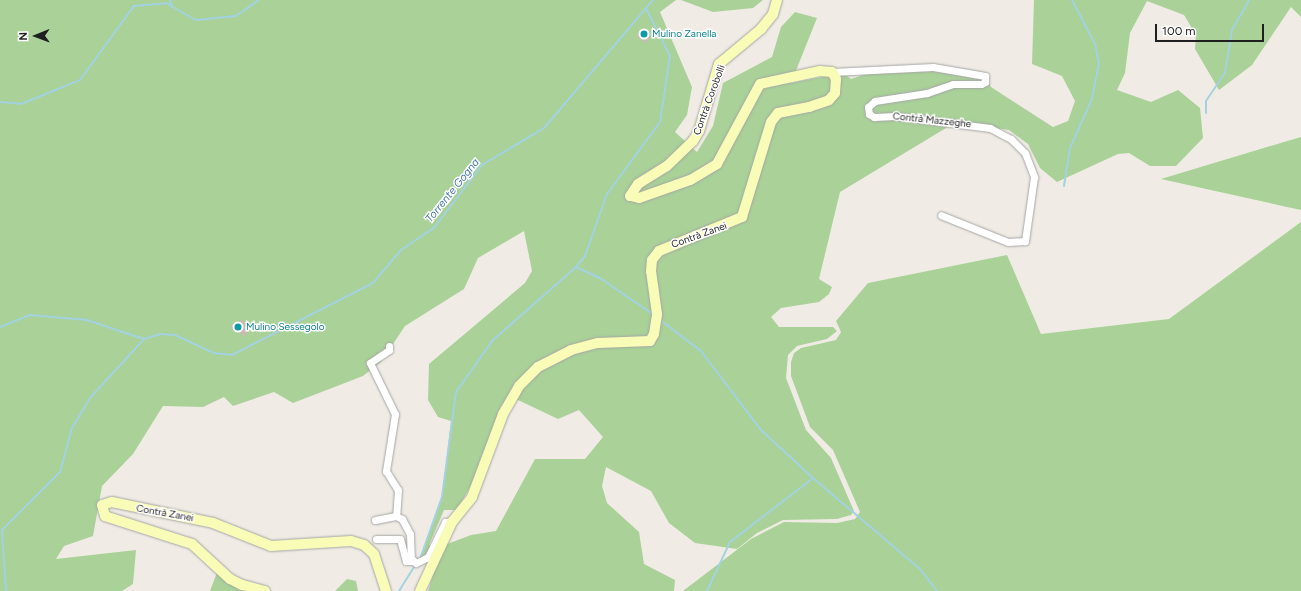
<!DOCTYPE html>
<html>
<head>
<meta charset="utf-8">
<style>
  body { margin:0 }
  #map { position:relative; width:1301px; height:591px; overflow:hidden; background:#f0ece5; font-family:Figtree,sans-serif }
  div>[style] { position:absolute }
  .forest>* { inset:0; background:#a9d198 }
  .stream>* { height:2px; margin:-1px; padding:0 1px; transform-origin:1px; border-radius:1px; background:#a3d2e0 }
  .building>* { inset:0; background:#c5bcb4 }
  .roads { filter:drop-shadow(0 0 1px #a6a6a6) drop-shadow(0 0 1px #a6a6a6) }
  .street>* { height:7px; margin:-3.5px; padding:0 3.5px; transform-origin:3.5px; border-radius:3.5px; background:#fff }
  .secondary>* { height:10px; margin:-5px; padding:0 5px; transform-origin:5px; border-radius:5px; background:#f9fcb7 }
  .dots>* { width:11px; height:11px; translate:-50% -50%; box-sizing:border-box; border:2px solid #fff; border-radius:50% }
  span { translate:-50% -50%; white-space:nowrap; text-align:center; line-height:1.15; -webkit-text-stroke:3px #fff; paint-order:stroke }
  .culture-label { font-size:10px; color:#0d838f }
  .left { translate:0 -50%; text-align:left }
  .street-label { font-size:10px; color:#1f1f1f }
  .water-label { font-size:11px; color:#4478ab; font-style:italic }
  .north { position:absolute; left:16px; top:16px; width:40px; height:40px; -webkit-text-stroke:3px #fff; paint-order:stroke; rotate:269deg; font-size:11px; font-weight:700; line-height:16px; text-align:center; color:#1f1f1f }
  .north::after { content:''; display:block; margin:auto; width:14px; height:18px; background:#1f1f1f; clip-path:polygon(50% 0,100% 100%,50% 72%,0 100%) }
  .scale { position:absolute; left:1155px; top:24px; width:109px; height:18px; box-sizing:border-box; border:2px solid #1f1f1f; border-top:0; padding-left:5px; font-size:12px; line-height:14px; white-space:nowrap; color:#1f1f1f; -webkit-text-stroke:3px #fff; paint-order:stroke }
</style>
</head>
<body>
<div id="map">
  <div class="forest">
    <div style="clip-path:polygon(0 0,676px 0,660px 12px,692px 87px,687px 115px,675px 132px,697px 152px,713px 126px,723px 83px,772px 57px,781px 27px,795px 12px,817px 18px,791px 83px,843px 73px,851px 79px,872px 72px,932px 69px,985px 74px,991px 87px,1053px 127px,1068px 121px,1075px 101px,1062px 76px,1032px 64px,1034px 0,1301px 0,1301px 17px,1291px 7px,1252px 65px,1219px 90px,1195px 49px,1196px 35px,1184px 15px,1147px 1px,1130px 33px,1125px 73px,1117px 90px,1151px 102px,1178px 90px,1200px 108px,1203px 138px,1176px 166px,1150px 166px,1129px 153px,1118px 154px,1057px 182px,1040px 168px,1028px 144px,1009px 130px,956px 122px,840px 192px,819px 279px,832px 287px,829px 294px,819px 302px,781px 308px,771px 317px,779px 327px,833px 327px,837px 331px,827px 339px,797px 346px,788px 355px,786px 378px,806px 430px,831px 458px,854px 511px,851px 515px,837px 519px,783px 520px,757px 533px,737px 549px,695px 543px,669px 523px,651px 491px,606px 467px,602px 486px,607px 503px,639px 532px,644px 564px,675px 580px,674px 591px,428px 591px,442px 546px,471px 535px,496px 531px,535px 459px,585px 459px,603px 437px,579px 410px,558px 419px,518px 400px,501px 406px,475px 478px,457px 510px,444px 510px,429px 545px,438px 546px,419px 562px,442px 497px,451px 421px,438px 417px,428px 400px,429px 364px,525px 283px,532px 271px,524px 231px,478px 258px,464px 289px,405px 326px,381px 362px,363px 376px,293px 403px,274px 392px,233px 406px,224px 397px,203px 407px,163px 406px,133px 454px,102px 486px,93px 536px,64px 546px,56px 559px,136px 550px,133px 584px,122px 591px,0 591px)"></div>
    <div style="clip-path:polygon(681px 0,763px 0,753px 8px,713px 12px)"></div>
    <div style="clip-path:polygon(1301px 137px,1301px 210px,1161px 179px,1274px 145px)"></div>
    <div style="clip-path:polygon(1301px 222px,1301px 591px,683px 591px,751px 539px,784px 522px,837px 523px,855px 519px,860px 512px,833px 450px,810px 427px,791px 376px,791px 362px,794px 353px,801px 348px,836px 340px,841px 332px,836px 321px,868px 283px,1007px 255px,1041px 334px,1169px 319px)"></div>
    <div style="clip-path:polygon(218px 570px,246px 591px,210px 591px)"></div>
    <div style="clip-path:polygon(347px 579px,356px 581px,358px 591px,335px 591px)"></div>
  </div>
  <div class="stream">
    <div style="left:170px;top:0;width:7px;rotate:74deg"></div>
    <div style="left:0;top:102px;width:21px;rotate:5deg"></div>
    <div style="left:21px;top:104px;width:64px;rotate:-22.1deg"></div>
    <div style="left:80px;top:80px;width:92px;rotate:-53.9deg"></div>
    <div style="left:134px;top:6px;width:32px;rotate:-5deg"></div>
    <div style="left:166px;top:3px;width:34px;rotate:30deg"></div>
    <div style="left:196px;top:20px;width:40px;rotate:-5.7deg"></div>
    <div style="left:236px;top:16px;width:28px;rotate:-35deg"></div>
    <div style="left:1206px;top:113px;width:12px;rotate:-90deg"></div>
    <div style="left:1206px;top:101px;width:34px;rotate:-56deg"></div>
    <div style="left:1225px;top:73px;width:44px;rotate:-80.8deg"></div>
    <div style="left:1232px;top:30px;width:34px;rotate:-60deg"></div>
    <div style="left:1064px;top:186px;width:38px;rotate:-81deg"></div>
    <div style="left:1070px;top:148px;width:54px;rotate:-65.8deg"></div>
    <div style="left:1092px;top:99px;width:36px;rotate:-79deg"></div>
    <div style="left:1099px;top:64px;width:20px;rotate:-101deg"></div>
    <div style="left:1095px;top:44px;width:50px;rotate:-117.6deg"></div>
    <div style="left:576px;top:267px;width:26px;rotate:25deg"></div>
    <div style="left:600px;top:278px;width:65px;rotate:34.4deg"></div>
    <div style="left:659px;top:319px;width:53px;rotate:37.3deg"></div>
    <div style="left:701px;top:351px;width:99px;rotate:52.8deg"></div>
    <div style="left:761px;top:430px;width:71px;rotate:42.7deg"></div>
    <div style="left:813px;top:478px;width:140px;rotate:40.4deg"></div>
    <div style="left:920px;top:569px;width:28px;rotate:52deg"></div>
    <div style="left:0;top:327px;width:32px;rotate:-22deg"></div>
    <div style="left:30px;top:315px;width:57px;rotate:5deg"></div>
    <div style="left:87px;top:320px;width:60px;rotate:18.4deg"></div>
    <div style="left:144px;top:339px;width:17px;rotate:-17deg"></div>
    <div style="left:160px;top:334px;width:15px;rotate:4deg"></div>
    <div style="left:175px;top:335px;width:43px;rotate:24.8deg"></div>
    <div style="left:214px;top:353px;width:18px;rotate:6deg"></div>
    <div style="left:232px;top:355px;width:158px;rotate:-27.1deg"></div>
    <div style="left:373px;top:283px;width:43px;rotate:-49.7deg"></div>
    <div style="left:401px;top:250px;width:40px;rotate:-34deg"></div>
    <div style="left:434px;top:228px;width:79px;rotate:-52.7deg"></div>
    <div style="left:482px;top:165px;width:72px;rotate:-30.8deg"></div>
    <div style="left:544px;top:128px;width:168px;rotate:-49.6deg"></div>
    <div style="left:420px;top:559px;width:66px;rotate:-70.5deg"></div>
    <div style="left:442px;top:497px;width:106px;rotate:-82.4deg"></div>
    <div style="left:456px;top:392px;width:64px;rotate:-54.6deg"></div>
    <div style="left:493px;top:340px;width:111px;rotate:-41.3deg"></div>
    <div style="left:576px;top:267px;width:14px;rotate:-51deg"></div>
    <div style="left:585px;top:256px;width:66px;rotate:-70.5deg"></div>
    <div style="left:607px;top:194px;width:89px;rotate:-53.6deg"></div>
    <div style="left:660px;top:122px;width:67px;rotate:-81.4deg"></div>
    <div style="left:670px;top:56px;width:54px;rotate:-116.6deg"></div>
    <div style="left:6px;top:591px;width:61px;rotate:-93.8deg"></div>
    <div style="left:2px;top:530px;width:82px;rotate:-45deg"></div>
    <div style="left:60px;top:472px;width:46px;rotate:-74.7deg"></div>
    <div style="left:72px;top:428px;width:35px;rotate:-59deg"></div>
    <div style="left:90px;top:398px;width:80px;rotate:-47.5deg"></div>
    <div style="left:399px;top:591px;width:31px;rotate:-58deg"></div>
    <div style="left:707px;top:591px;width:54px;rotate:-64.9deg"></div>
    <div style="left:730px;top:542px;width:105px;rotate:-37.6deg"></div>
  </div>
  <div class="building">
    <div style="clip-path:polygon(642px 30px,651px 36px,646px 43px,637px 37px)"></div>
    <div style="clip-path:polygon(243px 319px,248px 334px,242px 336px,238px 328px,234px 331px,230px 326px)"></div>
  </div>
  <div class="roads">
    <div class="street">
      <div style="left:832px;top:72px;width:101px;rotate:-2.8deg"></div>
      <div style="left:933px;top:67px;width:53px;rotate:9.8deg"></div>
      <div style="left:985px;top:76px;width:6px;rotate:90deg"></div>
      <div style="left:985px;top:82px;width:4px;rotate:153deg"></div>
      <div style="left:981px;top:84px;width:28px;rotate:180deg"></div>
      <div style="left:953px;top:84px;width:28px;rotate:161deg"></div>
      <div style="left:927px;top:93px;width:53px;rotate:171.3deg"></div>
      <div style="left:875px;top:101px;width:9px;rotate:139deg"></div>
      <div style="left:868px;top:107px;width:7px;rotate:82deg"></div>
      <div style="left:869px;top:114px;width:6px;rotate:31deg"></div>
      <div style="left:874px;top:117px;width:21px;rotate:-3deg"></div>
      <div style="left:895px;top:116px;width:96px;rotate:7.2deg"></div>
      <div style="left:990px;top:128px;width:24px;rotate:28deg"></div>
      <div style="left:1011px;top:139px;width:20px;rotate:45deg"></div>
      <div style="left:1025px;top:153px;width:26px;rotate:69deg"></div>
      <div style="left:1034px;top:177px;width:65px;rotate:98deg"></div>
      <div style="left:1025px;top:241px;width:17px;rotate:177deg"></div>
      <div style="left:1008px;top:242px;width:72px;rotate:-158.1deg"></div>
      <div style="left:389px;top:346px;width:4px;rotate:90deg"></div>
      <div style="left:389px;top:350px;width:23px;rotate:146deg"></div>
      <div style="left:370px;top:363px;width:57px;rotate:63.9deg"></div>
      <div style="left:395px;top:414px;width:58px;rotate:99deg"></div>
      <div style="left:386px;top:471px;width:22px;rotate:58deg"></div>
      <div style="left:398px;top:490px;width:26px;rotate:94deg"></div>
      <div style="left:375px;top:520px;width:21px;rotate:-11deg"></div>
      <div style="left:396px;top:516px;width:7px;rotate:27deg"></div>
      <div style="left:402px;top:519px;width:17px;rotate:62deg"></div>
      <div style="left:410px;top:534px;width:24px;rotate:88deg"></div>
      <div style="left:411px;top:558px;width:7px;rotate:45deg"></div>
      <div style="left:416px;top:563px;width:13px;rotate:-27deg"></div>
      <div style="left:428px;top:557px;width:39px;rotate:-64deg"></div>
      <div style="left:445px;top:522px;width:7px"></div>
      <div style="left:376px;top:539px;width:24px"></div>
      <div style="left:400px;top:539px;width:23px;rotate:75deg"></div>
      <div style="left:406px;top:561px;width:7px"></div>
    </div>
    <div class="secondary">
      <div style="left:265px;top:591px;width:24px;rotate:-165deg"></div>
      <div style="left:242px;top:585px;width:13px;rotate:-153deg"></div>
      <div style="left:230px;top:579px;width:52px;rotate:-137.4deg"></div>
      <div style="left:192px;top:544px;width:91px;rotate:-162.2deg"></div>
      <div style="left:105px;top:516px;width:11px;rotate:-105deg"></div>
      <div style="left:102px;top:505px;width:10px;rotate:-17deg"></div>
      <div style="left:112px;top:502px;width:103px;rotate:11.7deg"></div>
      <div style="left:213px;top:523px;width:62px;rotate:21.6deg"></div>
      <div style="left:271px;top:546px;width:80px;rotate:-3.6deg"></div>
      <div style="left:351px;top:541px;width:14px;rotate:17deg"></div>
      <div style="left:364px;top:545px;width:13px;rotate:42deg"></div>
      <div style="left:374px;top:554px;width:39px;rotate:72deg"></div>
      <div style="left:420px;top:591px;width:76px;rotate:-65.1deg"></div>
      <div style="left:452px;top:522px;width:32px;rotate:-51deg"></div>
      <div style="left:472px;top:497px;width:89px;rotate:-69.5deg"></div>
      <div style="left:503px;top:414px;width:32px;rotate:-60deg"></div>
      <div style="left:519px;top:386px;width:27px;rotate:-45deg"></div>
      <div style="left:538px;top:367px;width:37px;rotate:-27deg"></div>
      <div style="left:571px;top:350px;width:28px;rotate:-15deg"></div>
      <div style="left:598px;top:343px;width:52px;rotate:-2.2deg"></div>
      <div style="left:650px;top:341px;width:8px;rotate:-60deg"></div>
      <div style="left:654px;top:334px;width:20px;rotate:-81deg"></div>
      <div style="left:657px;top:314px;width:43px;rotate:-97.9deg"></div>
      <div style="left:651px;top:271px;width:11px;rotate:-85deg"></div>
      <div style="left:652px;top:260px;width:11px;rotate:-52deg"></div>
      <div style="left:659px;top:251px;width:90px;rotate:-22.3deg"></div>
      <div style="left:742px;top:217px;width:99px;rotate:-73deg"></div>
      <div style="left:771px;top:122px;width:11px;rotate:-52deg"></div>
      <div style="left:778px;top:113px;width:32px;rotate:-11deg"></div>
      <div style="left:809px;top:107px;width:21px;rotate:-19deg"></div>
      <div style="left:829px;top:100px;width:9px;rotate:-49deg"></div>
      <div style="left:835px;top:93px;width:14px;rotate:-86deg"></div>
      <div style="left:836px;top:79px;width:8px;rotate:-120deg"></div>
      <div style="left:832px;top:72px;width:12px;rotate:-175deg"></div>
      <div style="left:820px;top:71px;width:61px;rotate:167.8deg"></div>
      <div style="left:760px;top:84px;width:91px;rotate:118.3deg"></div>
      <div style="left:717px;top:164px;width:31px;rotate:149deg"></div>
      <div style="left:690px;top:180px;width:54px;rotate:160.6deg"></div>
      <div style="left:639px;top:198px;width:9px;rotate:-167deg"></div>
      <div style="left:630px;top:196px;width:14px;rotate:-56deg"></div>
      <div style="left:638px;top:184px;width:34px;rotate:-32deg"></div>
      <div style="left:667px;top:166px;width:36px;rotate:-44deg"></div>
      <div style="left:693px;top:141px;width:12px;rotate:-59deg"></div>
      <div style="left:699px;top:131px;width:70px;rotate:-73.4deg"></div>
      <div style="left:719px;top:64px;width:55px;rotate:-39.8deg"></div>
      <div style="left:761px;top:29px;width:19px;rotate:-51deg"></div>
      <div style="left:773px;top:14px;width:15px;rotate:-74deg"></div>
    </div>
  </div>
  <div class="dots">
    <div style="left:644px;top:34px;background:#0f9aa8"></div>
    <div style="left:238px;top:327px;background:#0f9aa8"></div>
  </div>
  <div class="culture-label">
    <span class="left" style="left:652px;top:34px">Mulino Zanella</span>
    <span class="left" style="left:246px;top:327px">Mulino Sessegolo</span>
  </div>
  <div class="street-label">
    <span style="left:709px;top:100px;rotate:-70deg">Contrà Corobolli</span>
    <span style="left:932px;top:120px;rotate:6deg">Contrà Mazzeghe</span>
    <span style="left:699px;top:235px;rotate:-20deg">Contrà Zanei</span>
    <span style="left:165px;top:513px;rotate:10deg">Contrà Zanei</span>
  </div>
  <div class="water-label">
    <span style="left:453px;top:191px;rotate:-51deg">Torrente Gogna</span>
  </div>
  <div class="north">N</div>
  <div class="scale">100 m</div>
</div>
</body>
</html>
